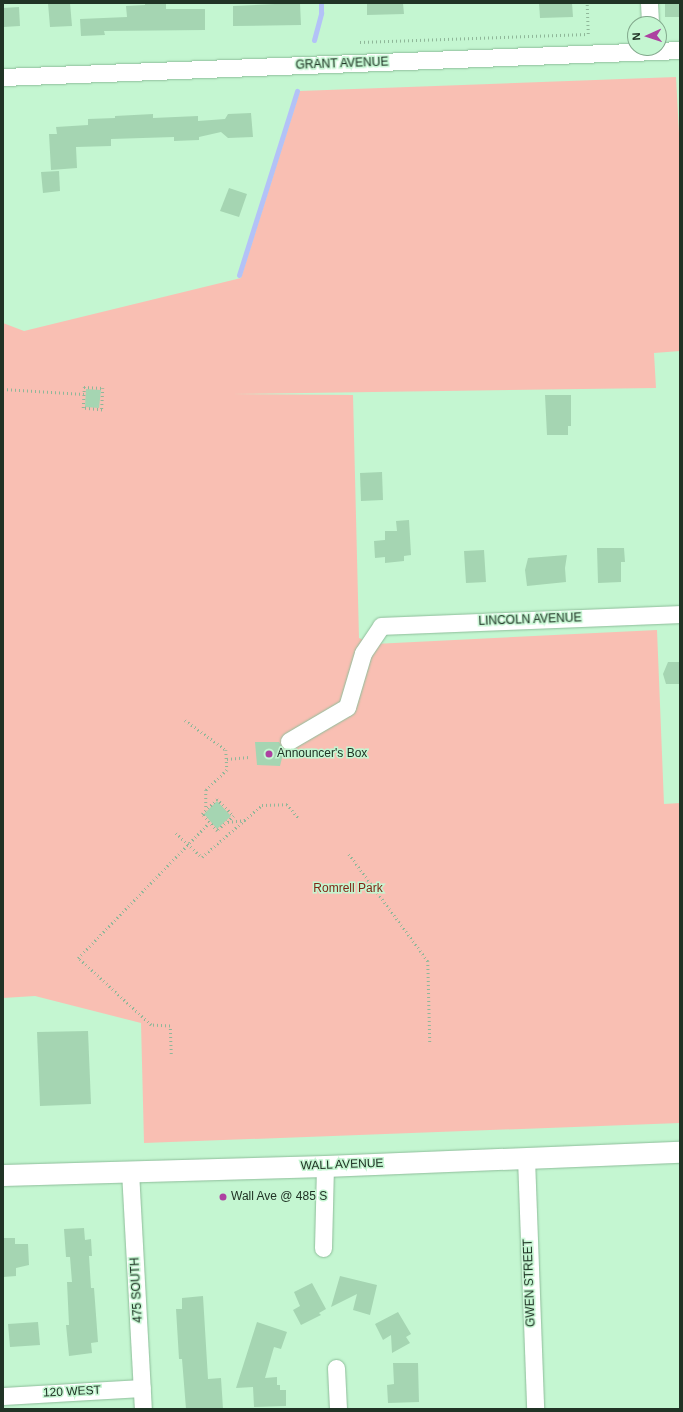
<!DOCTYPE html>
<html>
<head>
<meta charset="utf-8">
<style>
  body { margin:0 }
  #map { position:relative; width:683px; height:1412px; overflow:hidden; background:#c4f6d1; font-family:Arial,sans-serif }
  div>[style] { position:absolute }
  .green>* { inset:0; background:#f9bfb3 }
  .stream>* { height:5px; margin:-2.5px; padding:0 2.5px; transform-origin:2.5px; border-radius:2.5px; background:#b3c2f7 }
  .building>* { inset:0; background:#a5d5b2 }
  .path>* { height:2.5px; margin-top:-1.25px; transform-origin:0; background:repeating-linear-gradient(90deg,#8fb799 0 1px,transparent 0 4px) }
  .roads { filter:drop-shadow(0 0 1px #8ebd9a) drop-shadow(0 0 1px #8ebd9a) }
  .minor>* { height:17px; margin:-8.5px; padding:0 8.5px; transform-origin:8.5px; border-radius:8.5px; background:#fff }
  .major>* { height:21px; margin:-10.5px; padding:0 10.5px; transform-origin:10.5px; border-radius:10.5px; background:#fff }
  .dots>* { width:11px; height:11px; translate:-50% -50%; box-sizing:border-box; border:2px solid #c4f6d1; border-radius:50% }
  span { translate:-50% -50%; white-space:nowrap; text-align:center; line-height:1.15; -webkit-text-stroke:3px #c4f6d1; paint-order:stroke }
  .street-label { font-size:12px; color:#203325 }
  .poi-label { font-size:12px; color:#203325 }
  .left { translate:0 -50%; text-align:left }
  .park-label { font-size:12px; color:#802616 }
  .frame { position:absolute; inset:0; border:4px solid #203325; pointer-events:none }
  .north { position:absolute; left:627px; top:16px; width:40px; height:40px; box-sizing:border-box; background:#c4f6d1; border:1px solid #82a88c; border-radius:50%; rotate:267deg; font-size:11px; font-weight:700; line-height:16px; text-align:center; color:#203325 }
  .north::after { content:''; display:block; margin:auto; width:14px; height:18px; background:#ad41a1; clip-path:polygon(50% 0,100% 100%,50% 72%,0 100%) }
</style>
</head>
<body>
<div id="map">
  <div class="green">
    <div style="clip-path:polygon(676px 77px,680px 152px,680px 351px,654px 353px,656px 388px,232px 394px,353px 395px,359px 638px,374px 644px,657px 630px,664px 804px,680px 803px,680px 1123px,144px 1143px,141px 1023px,35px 996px,3px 998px,3px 323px,24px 331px,241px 278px,300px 91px)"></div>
  </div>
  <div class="stream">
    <div style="left:314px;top:40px;width:28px;rotate:-75deg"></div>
    <div style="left:321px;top:13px;width:10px;rotate:-90deg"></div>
    <div style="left:239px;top:275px;width:193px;rotate:-72.5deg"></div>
  </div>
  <div class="building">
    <div style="clip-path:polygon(48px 3px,70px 3px,72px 26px,50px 27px)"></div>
    <div style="clip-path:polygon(145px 3px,166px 3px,166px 9px,205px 9px,205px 30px,104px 31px,105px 35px,81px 36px,80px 19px,127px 17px,126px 6px,145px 5px)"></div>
    <div style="clip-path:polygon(275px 3px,300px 3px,301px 25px,233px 26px,233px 6px,275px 4px)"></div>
    <div style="clip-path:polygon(367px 3px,403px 3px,404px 14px,367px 15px)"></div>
    <div style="clip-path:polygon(539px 3px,572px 3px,573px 17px,540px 18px)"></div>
    <div style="clip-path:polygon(665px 3px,680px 3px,680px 17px,665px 17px)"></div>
    <div style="clip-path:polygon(19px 7px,20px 26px,3px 27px,3px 8px)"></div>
    <div style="clip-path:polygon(251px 113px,253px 137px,228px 138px,221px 132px,199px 137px,199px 140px,174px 141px,174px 137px,111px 139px,111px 146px,76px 147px,77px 168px,51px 170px,49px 134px,57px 134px,56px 127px,88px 125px,88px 119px,115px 118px,115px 116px,153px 114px,153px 118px,198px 116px,198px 121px,225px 119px,228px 114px)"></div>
    <div style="clip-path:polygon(59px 171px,60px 191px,43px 193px,41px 172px)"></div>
    <div style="clip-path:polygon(229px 188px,247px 194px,239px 217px,220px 211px)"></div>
    <div style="clip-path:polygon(86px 389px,101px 390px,99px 408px,85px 407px)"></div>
    <div style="clip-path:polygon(545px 395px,571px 395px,571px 426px,568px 426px,568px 435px,547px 435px)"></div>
    <div style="clip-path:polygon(382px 472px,383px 500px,361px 501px,360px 473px)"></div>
    <div style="clip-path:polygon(409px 520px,411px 555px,404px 556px,404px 561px,385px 563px,385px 557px,375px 558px,374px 541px,385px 540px,385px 531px,397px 531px,396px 521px)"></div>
    <div style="clip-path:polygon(597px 548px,624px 548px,625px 562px,621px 562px,621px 582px,598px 583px)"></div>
    <div style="clip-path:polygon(484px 550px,486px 582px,466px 583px,464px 551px)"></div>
    <div style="clip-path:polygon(567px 555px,565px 568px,566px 582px,527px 586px,525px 570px,528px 558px)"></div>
    <div style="clip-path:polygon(668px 662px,680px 662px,680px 684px,666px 684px,663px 674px)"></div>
    <div style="clip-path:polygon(255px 742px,279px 742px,284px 750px,280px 766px,257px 765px)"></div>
    <div style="clip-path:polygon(217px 801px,231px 816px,217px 829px,204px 814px)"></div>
    <div style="clip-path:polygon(88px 1031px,91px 1104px,40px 1106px,37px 1032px)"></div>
    <div style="clip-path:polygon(84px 1228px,85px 1240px,91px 1239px,92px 1256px,89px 1256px,91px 1288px,94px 1288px,98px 1342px,91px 1343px,92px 1353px,69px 1356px,66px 1325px,69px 1325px,67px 1282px,72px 1282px,70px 1257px,66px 1257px,64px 1229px)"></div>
    <div style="clip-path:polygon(3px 1238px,15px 1238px,15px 1244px,28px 1244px,29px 1265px,16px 1268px,16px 1276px,3px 1277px)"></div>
    <div style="clip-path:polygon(340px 1276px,377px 1285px,370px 1315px,353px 1310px,357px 1294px,331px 1307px)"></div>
    <div style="clip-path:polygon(312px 1283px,326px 1309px,319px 1313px,321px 1315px,301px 1325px,293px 1310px,300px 1306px,294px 1292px)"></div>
    <div style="clip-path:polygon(203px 1296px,208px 1379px,221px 1378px,223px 1409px,186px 1409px,182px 1359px,179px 1359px,176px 1309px,182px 1309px,182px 1298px)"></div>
    <div style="clip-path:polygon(398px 1312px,411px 1334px,406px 1337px,410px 1343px,392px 1353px,391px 1335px,383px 1340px,375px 1324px)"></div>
    <div style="clip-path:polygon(38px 1322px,40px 1345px,10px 1347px,8px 1324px)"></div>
    <div style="clip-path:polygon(257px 1322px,287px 1332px,281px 1349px,274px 1347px,265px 1378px,277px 1377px,277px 1385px,280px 1385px,280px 1390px,286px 1390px,286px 1406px,254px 1407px,253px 1387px,236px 1388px)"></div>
    <div style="clip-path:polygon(393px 1363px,418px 1363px,419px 1402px,388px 1403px,387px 1385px,394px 1384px)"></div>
  </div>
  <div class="path">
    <div style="left:360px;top:42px;width:228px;rotate:-2deg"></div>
    <div style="left:588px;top:34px;width:31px;rotate:-92deg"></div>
    <div style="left:84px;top:387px;width:19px;rotate:3deg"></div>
    <div style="left:103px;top:388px;width:22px;rotate:93deg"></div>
    <div style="left:102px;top:410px;width:19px;rotate:-174deg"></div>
    <div style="left:83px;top:408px;width:21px;rotate:-87deg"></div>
    <div style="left:3px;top:389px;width:81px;rotate:3.5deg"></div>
    <div style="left:185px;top:720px;width:51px;rotate:36.2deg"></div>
    <div style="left:226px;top:750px;width:20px;rotate:87deg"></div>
    <div style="left:227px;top:770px;width:29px;rotate:136deg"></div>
    <div style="left:206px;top:790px;width:20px;rotate:90deg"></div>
    <div style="left:227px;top:759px;width:22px;rotate:-5deg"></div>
    <div style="left:217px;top:799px;width:24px;rotate:45deg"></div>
    <div style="left:234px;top:816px;width:23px;rotate:139deg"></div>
    <div style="left:217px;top:831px;width:23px;rotate:-131deg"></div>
    <div style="left:202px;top:814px;width:21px;rotate:-45deg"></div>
    <div style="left:228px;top:822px;width:17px;rotate:-7deg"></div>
    <div style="left:176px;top:833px;width:35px;rotate:43deg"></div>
    <div style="left:202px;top:857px;width:79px;rotate:-40.9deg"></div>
    <div style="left:262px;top:805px;width:25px;rotate:-2deg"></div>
    <div style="left:287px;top:804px;width:19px;rotate:51deg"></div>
    <div style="left:349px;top:854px;width:133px;rotate:53.6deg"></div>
    <div style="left:428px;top:961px;width:83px;rotate:88.6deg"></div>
    <div style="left:171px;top:1054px;width:28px;rotate:-92deg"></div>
    <div style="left:170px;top:1026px;width:19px;rotate:-177deg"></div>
    <div style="left:151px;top:1025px;width:99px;rotate:-137.5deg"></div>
    <div style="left:78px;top:958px;width:188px;rotate:-45.9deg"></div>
  </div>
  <div class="roads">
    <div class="minor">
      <div style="left:649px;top:3px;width:21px;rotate:87deg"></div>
      <div style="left:3px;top:77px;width:678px;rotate:-2.28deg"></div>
      <div style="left:289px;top:741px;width:67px;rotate:-30.4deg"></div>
      <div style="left:347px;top:707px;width:56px;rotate:-73.5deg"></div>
      <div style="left:363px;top:653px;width:32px;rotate:-56deg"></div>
      <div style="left:381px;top:626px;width:299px;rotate:-2.3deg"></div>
      <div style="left:526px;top:1158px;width:251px;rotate:87.9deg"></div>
      <div style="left:130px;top:1171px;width:238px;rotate:86.9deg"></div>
      <div style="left:323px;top:1248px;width:82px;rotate:-88.6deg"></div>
      <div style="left:336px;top:1368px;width:41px;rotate:87.2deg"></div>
      <div style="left:3px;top:1396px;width:139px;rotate:-3.3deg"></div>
    </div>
    <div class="major">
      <div style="left:3px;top:1175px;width:322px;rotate:-1.6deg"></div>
      <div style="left:325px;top:1166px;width:355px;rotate:-2.3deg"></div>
    </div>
  </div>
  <div class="dots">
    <div style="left:269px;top:754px;background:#ad41a1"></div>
    <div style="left:223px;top:1197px;background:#ad41a1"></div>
  </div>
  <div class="street-label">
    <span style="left:342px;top:64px;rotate:-2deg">GRANT AVENUE</span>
    <span style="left:530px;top:620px;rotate:-2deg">LINCOLN AVENUE</span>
    <span style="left:342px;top:1165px;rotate:-2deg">WALL AVENUE</span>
    <span style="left:530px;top:1283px;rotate:-92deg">GWEN STREET</span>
    <span style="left:137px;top:1290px;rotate:-93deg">475 SOUTH</span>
    <span style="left:72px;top:1392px;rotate:-3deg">120 WEST</span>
  </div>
  <div class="poi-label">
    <span class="left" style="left:277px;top:754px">Announcer's Box</span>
    <span class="left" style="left:231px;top:1197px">Wall Ave @ 485 S</span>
  </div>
  <div class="park-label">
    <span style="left:348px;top:889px">Romrell Park</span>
  </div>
  <div class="frame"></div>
  <div class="north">N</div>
</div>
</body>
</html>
